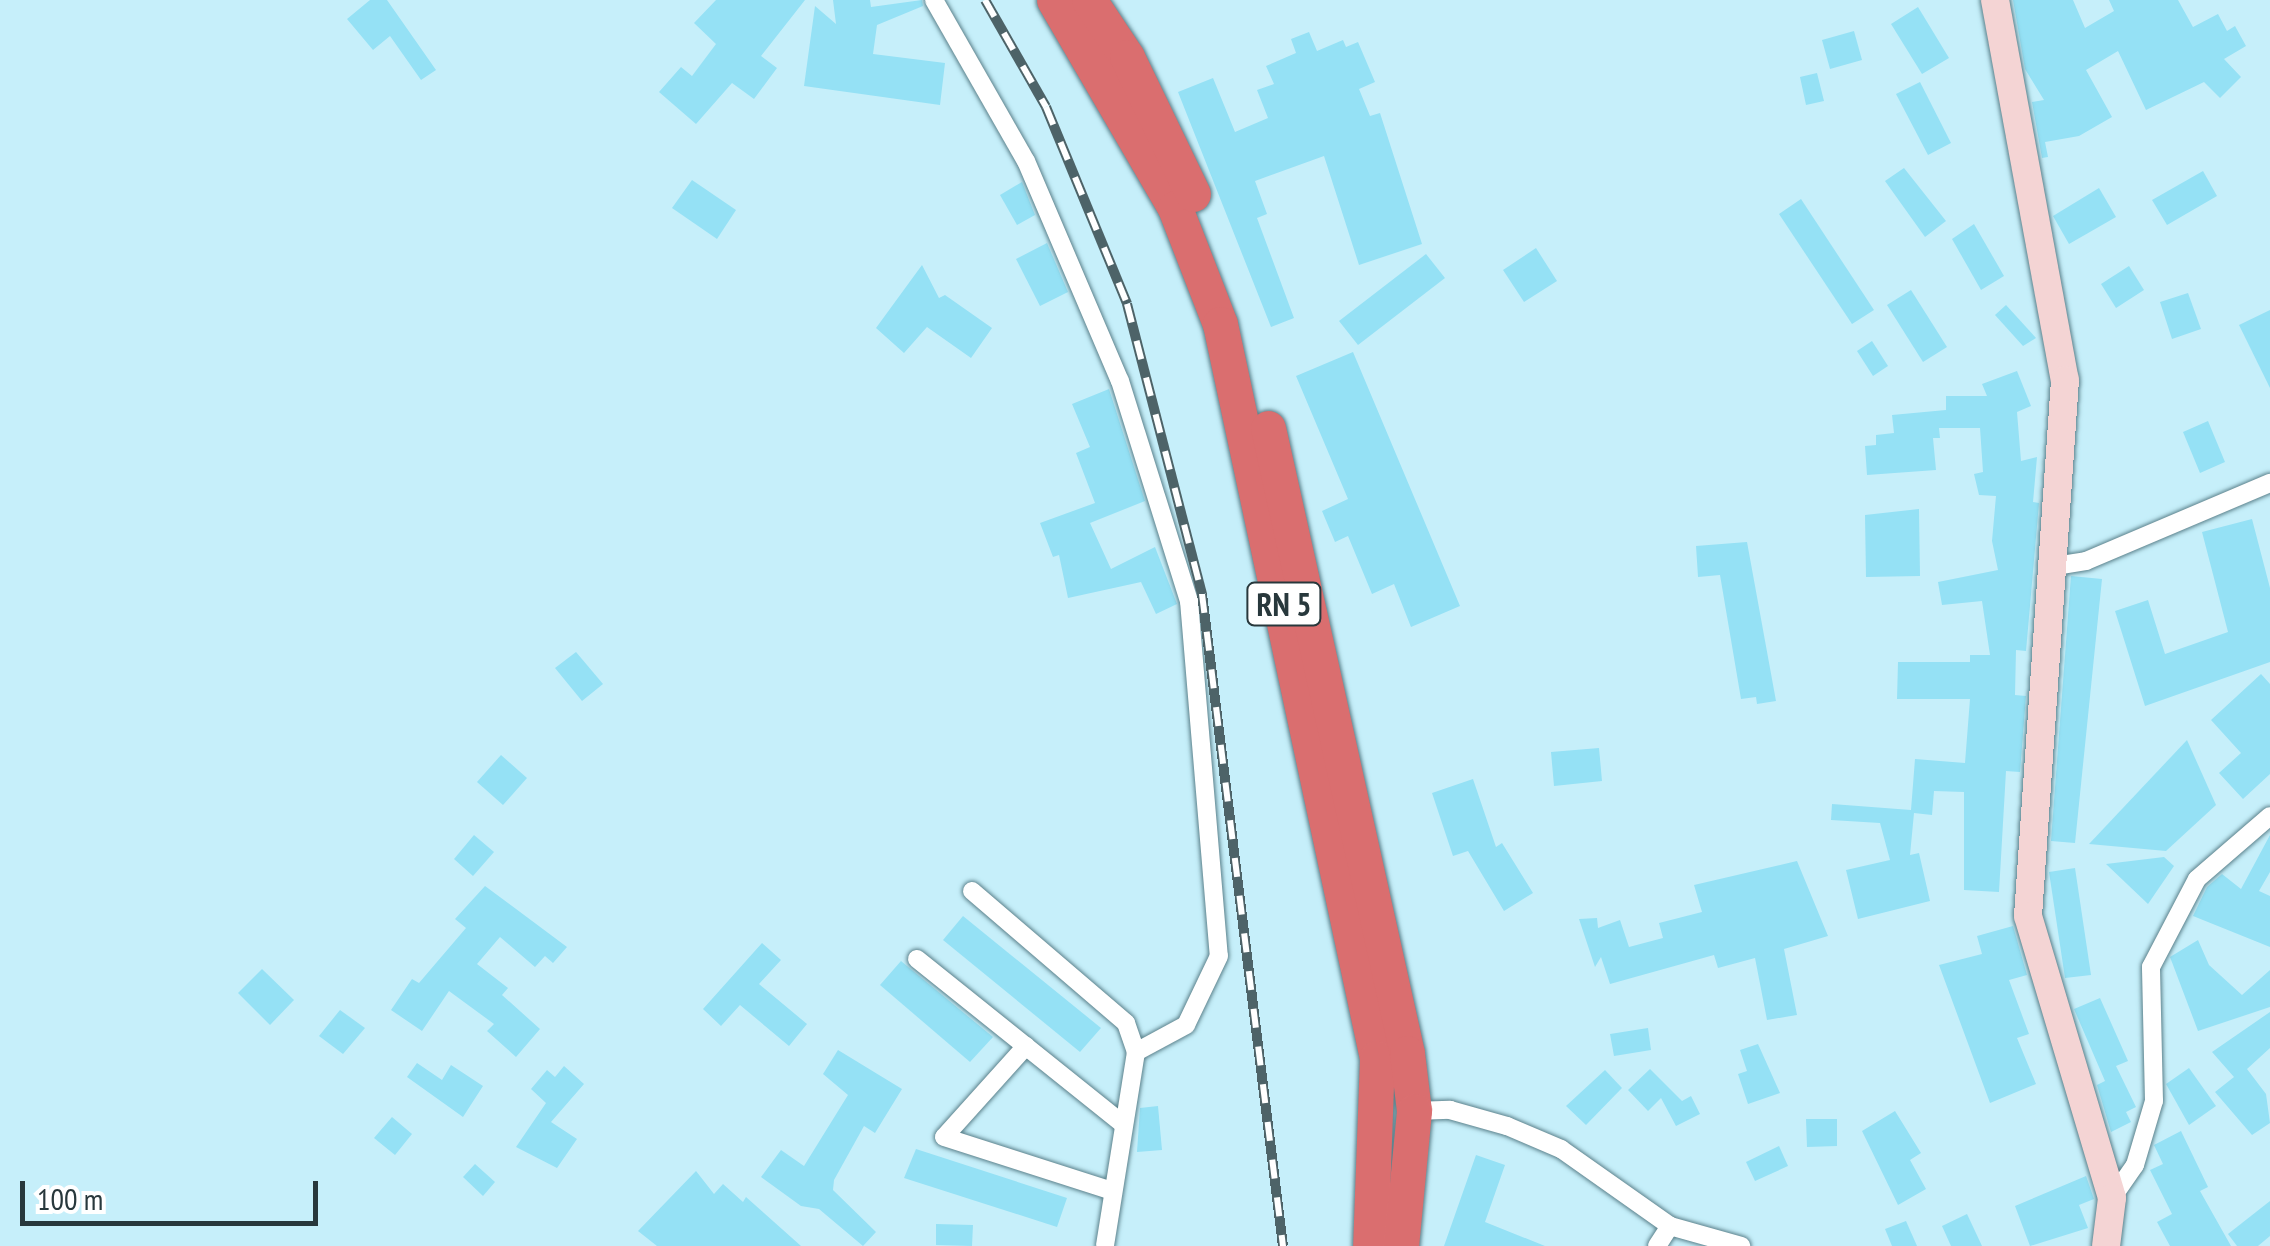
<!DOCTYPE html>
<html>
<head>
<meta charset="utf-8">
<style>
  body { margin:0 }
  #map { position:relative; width:2270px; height:1246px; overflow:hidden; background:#c6effa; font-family:"PT Sans Narrow",sans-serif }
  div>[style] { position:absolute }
  .building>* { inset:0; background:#95e1f5 }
  .roads { filter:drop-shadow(0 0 2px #5b818b) drop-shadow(0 0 2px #5b818b) }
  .street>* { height:18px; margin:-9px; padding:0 9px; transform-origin:9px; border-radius:9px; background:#fff }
  .secondary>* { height:28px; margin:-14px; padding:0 14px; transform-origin:14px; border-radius:14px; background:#f4d4d4 }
  .highway>* { height:35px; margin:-17.5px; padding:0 17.5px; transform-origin:17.5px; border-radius:17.5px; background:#da6e6f }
  .rail>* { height:10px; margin-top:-5px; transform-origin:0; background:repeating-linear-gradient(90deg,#fff 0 19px,#4d6368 0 38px); box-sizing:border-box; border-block:2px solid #4d6368 }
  span { translate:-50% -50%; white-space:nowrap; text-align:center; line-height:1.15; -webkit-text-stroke:10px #fff; paint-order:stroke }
  .shield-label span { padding:2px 8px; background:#fff; border:2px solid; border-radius:8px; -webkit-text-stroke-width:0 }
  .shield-label { font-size:32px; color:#28383c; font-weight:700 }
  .scale { position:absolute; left:20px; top:1181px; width:298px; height:45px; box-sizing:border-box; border:5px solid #28383c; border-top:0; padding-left:12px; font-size:30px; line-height:35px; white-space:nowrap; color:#28383c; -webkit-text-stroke:8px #fff; paint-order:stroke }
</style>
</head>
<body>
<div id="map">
  <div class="building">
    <div style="clip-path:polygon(370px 0,387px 0,436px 70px,421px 80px,390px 36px,373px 50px,347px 19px)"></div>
    <div style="clip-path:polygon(716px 0,805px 0,761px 56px,777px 68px,754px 99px,732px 83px,696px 124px,659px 92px,681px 67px,692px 76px,716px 44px,694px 23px)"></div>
    <div style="clip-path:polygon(833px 0,870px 0,871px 7px,922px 0,923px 6px,877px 25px,873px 54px,945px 63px,940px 105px,804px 86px,815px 6px,836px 24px)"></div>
    <div style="clip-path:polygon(2013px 0,2073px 0,2085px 28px,2114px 11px,2109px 0,2178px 0,2193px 27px,2218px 14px,2227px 31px,2235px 26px,2246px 46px,2224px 59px,2241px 77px,2220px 98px,2204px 82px,2146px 110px,2118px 51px,2086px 70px,2112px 117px,2079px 136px,2045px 142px,2048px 157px,2042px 158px,2032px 102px,2044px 100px,2025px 69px)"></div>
    <div style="clip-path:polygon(1918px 7px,1949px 58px,1922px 74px,1891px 24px)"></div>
    <div style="clip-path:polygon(1854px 31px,1862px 60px,1830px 69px,1822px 40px)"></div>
    <div style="clip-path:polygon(1309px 32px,1317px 51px,1343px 40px,1346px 47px,1358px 42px,1375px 82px,1359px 89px,1370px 116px,1380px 113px,1422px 244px,1359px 265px,1324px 156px,1255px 181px,1267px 214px,1257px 218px,1294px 318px,1271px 327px,1178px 92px,1213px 78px,1235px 132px,1268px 118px,1257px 90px,1274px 84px,1266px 66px,1296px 53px,1291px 39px)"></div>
    <div style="clip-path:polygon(1817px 73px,1824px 101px,1806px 105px,1800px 77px)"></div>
    <div style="clip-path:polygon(1920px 82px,1951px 143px,1928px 155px,1896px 94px)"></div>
    <div style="clip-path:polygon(1904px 168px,1946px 221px,1925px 237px,1885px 181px)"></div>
    <div style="clip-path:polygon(2203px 171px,2217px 196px,2167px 225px,2152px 200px)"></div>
    <div style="clip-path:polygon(692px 180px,736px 210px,717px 239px,672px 208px)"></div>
    <div style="clip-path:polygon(1022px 182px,1035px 215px,1017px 225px,1000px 195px)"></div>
    <div style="clip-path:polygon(2099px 188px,2116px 217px,2069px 244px,2053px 216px)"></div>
    <div style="clip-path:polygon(1801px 199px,1874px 310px,1852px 324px,1779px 214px)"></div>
    <div style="clip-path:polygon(1974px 224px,2004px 276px,1981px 290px,1952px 239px)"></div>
    <div style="clip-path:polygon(1047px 243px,1068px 292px,1040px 306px,1016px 259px)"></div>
    <div style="clip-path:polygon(1536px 248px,1557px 281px,1524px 302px,1503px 270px)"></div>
    <div style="clip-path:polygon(1426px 254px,1445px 278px,1358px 345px,1339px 321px)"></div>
    <div style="clip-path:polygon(922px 265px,939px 298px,945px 295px,992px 328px,971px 358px,927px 327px,904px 353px,876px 328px)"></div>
    <div style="clip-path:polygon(2129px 266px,2144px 290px,2116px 308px,2101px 284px)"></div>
    <div style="clip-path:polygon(1911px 290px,1947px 347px,1923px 362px,1887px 305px)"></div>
    <div style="clip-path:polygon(2188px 293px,2201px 329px,2172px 339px,2160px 302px)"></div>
    <div style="clip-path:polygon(2006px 305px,2036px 338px,2023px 346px,1995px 315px)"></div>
    <div style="clip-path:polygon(2270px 310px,2270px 388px,2239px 325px)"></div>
    <div style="clip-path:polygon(1872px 341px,1888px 366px,1873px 376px,1857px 351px)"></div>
    <div style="clip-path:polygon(1353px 352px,1460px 606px,1411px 627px,1394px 584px,1372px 594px,1348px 536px,1335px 542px,1322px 511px,1348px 499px,1296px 376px)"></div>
    <div style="clip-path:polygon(2017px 371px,2031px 406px,2017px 412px,2021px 461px,2037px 457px,2033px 502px,2039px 503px,2026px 651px,2016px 650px,2015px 695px,2026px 696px,2020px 772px,2006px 771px,1999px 892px,1964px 890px,1964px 792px,1934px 791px,1932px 815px,1914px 813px,1910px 855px,1919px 853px,1930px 901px,1858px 919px,1846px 870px,1890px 860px,1880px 823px,1831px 820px,1832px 804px,1911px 810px,1915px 759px,1965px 763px,1970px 699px,1897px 699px,1898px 662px,1970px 662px,1970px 655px,1990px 655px,1982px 601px,1942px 605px,1938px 582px,1998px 570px,1992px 541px,1996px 496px,1979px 495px,1974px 474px,1983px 472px,1980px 428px,1939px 428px,1940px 438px,1933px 438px,1936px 470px,1867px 475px,1865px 446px,1876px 445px,1876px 435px,1894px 433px,1892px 415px,1946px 410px,1946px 396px,1987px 396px,1982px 384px)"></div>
    <div style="clip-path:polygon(1109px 389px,1145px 501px,1090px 523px,1111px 569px,1155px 547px,1177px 604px,1156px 614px,1141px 582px,1068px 598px,1059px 555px,1053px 557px,1040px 523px,1095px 503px,1076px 453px,1090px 447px,1072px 404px)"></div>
    <div style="clip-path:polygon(2208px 421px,2225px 462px,2200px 473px,2183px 432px)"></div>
    <div style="clip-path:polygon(1919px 509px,1920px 576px,1866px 577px,1865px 515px)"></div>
    <div style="clip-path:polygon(2252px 519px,2270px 588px,2270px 662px,2145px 706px,2115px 611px,2148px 600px,2165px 654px,2228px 632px,2202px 532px)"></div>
    <div style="clip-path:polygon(1747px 542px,1776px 701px,1757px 704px,1756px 697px,1741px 699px,1720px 575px,1698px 577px,1696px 546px)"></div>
    <div style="clip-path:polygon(2071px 576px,2102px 579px,2075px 843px,2051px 841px)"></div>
    <div style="clip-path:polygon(576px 652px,603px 684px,582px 701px,555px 668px)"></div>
    <div style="clip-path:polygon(2261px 674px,2270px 684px,2270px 774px,2243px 799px,2219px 773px,2241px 753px,2211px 720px)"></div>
    <div style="clip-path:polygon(2187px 740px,2216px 805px,2166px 851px,2089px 844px)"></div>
    <div style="clip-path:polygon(1599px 748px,1602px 781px,1554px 786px,1551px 752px)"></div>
    <div style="clip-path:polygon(501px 755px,527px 778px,503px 805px,477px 782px)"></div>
    <div style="clip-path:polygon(1473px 779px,1496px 847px,1502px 843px,1533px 893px,1504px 911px,1468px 851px,1453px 856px,1432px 793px)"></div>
    <div style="clip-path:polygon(474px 835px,494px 852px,473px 876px,454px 859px)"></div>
    <div style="clip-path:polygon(2270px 835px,2270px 872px,2259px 891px,2270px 896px,2270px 947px,2193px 916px,2207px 887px,2222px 874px,2241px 889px)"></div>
    <div style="clip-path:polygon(2164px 857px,2174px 866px,2148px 904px,2106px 864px)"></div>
    <div style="clip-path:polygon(1797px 861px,1828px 936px,1784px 949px,1797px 1015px,1767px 1020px,1755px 958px,1718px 968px,1714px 955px,1610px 984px,1601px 957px,1595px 967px,1579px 919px,1597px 918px,1598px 928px,1620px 920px,1629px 947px,1663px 938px,1659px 923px,1702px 912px,1694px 885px)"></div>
    <div style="clip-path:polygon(2075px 868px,2091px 975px,2065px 978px,2049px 872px)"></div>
    <div style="clip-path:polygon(485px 886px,567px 947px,553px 963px,545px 956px,535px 967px,500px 937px,477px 964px,508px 988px,502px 995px,540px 1029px,516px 1057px,487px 1031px,494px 1024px,449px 991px,422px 1031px,391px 1010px,412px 979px,419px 983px,466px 928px,455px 919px)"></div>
    <div style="clip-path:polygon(963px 916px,1101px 1028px,1080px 1052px,943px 940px)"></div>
    <div style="clip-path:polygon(2013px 926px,2027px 975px,2009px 980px,2029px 1034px,2017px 1038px,2036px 1084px,1990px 1103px,1939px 965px,1982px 954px,1977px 936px)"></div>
    <div style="clip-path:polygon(2198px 940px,2209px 965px,2242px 995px,2270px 970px,2270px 1007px,2198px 1031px,2170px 957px)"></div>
    <div style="clip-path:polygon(762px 943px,781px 960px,759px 984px,807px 1024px,789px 1046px,740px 1005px,721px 1026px,703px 1009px)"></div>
    <div style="clip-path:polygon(901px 961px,993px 1037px,970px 1062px,880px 985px)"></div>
    <div style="clip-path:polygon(262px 969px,294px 1000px,270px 1025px,238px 993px)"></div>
    <div style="clip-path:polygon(2100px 998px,2128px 1061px,2116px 1066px,2136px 1107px,2126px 1112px,2131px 1122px,2111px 1132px,2097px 1085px,2105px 1081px,2074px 1009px)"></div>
    <div style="clip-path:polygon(340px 1010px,365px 1028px,343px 1054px,319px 1036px)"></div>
    <div style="clip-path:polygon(2270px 1012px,2270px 1048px,2247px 1069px,2266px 1094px,2270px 1123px,2252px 1135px,2215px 1092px,2234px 1077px,2212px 1052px)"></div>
    <div style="clip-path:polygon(1648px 1028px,1651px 1050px,1614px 1056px,1610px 1034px)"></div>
    <div style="clip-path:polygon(1758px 1044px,1780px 1093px,1748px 1104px,1738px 1074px,1747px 1071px,1740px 1050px)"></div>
    <div style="clip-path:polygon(838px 1050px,902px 1089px,875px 1133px,864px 1126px,834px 1180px,833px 1190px,876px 1232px,863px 1246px,819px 1209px,801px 1206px,761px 1177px,781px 1150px,804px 1166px,848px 1095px,823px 1074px)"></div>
    <div style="clip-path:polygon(417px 1063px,442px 1080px,451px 1065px,483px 1086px,463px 1117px,407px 1077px)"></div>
    <div style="clip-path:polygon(564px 1066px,584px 1084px,551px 1122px,577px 1139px,557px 1168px,516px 1147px,546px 1103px,531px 1089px,547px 1070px,555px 1077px)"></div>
    <div style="clip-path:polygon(2189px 1068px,2216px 1106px,2189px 1125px,2166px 1084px)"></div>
    <div style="clip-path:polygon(1650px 1069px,1682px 1101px,1691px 1096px,1700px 1114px,1676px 1126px,1661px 1098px,1648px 1111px,1628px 1090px)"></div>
    <div style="clip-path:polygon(1605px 1070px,1622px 1088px,1586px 1125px,1566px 1106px)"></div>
    <div style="clip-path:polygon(1158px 1106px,1162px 1150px,1137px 1152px,1140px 1108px)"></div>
    <div style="clip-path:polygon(1895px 1111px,1921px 1153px,1910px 1160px,1926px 1189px,1898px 1205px,1862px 1131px)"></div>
    <div style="clip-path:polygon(392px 1117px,412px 1134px,395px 1155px,374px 1138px)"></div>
    <div style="clip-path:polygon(1806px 1119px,1837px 1119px,1837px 1146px,1807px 1147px)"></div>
    <div style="clip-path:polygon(2181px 1131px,2208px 1187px,2200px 1191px,2231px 1246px,2170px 1246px,2157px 1222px,2172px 1214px,2150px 1170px,2163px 1164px,2154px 1145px)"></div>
    <div style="clip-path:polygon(1779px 1146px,1788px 1166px,1755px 1181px,1746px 1162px)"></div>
    <div style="clip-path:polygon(916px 1149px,1067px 1198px,1057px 1227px,904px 1178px)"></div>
    <div style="clip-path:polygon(1476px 1155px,1505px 1165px,1485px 1222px,1545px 1246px,1444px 1246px)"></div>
    <div style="clip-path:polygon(475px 1164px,495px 1182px,483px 1196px,463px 1177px)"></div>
    <div style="clip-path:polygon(696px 1171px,714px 1194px,723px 1184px,743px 1202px,746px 1197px,801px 1246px,657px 1246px,638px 1231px)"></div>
    <div style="clip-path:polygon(2086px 1176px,2094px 1199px,2079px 1205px,2088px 1228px,2030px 1246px,2015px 1206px)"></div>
    <div style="clip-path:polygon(2270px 1201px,2270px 1236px,2258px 1246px,2237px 1246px,2228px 1234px)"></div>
    <div style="clip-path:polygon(1967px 1214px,1982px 1246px,1951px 1246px,1942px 1226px)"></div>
    <div style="clip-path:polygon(1906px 1221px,1917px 1246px,1892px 1246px,1885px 1229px)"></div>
    <div style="clip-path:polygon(936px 1224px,973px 1225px,972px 1246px,936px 1245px)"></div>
  </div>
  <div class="roads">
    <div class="street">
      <div style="left:934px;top:0;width:185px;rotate:60.3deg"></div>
      <div style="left:1026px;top:161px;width:239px;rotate:66.9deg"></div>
      <div style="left:1120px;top:381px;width:231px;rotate:72.6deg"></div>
      <div style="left:1189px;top:601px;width:356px;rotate:85.2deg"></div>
      <div style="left:1219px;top:956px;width:76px;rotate:115.6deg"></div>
      <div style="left:1186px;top:1025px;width:57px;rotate:151.6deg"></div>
      <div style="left:2055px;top:566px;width:31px;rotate:-9deg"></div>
      <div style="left:2086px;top:561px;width:200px;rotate:-23deg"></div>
      <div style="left:972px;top:891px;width:203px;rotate:40.6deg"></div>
      <div style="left:1126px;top:1023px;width:31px;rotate:71deg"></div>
      <div style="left:1136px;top:1052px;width:196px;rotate:99.1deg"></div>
      <div style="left:917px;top:959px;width:265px;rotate:38.7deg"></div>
      <div style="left:1026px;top:1046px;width:122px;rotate:132deg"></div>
      <div style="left:944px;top:1137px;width:176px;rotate:17.8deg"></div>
      <div style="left:1414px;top:1111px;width:36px;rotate:-2deg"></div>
      <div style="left:1450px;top:1110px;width:59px;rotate:15.7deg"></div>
      <div style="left:1507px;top:1126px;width:59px;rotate:23.1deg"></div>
      <div style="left:1561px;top:1149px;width:133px;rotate:35.2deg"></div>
      <div style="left:1670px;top:1226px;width:74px;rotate:15.7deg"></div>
      <div style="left:2112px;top:1198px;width:40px;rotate:-55.1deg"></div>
      <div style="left:2135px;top:1165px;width:67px;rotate:-73.5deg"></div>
      <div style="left:2154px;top:1101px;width:134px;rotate:-91.3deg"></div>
      <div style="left:2151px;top:967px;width:99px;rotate:-62.4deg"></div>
      <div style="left:2197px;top:879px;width:96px;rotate:-40.8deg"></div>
      <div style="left:1657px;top:1246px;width:24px;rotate:-57deg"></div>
    </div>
    <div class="secondary">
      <div style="left:1995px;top:0;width:386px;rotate:79.6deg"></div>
      <div style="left:2065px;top:380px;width:537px;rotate:93.95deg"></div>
      <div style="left:2028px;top:916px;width:294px;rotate:73.4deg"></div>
      <div style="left:2112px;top:1198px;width:48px;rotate:97.1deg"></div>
    </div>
    <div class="highway">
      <div style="left:1054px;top:0;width:241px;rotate:59.8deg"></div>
      <div style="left:1175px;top:208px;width:124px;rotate:68.8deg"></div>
      <div style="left:1220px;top:324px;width:751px;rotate:77.93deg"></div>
      <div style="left:1377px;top:1058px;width:188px;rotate:92.1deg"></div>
      <div style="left:1089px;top:0;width:69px;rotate:56.3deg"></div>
      <div style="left:1127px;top:57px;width:152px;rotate:64.3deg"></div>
      <div style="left:1268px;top:428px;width:640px;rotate:77.46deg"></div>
      <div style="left:1407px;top:1053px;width:58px;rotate:83.1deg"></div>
      <div style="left:1414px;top:1111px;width:136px;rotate:95.5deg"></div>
    </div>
  </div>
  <div class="rail">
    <div style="left:985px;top:0;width:123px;rotate:60.3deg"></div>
    <div style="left:1046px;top:107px;width:213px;rotate:67.6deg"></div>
    <div style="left:1127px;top:304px;width:300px;rotate:75.5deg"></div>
    <div style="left:1202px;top:594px;width:657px;rotate:82.92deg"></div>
  </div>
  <div class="shield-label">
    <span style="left:1284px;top:604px">RN 5</span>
  </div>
  <div class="scale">100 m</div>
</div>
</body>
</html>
